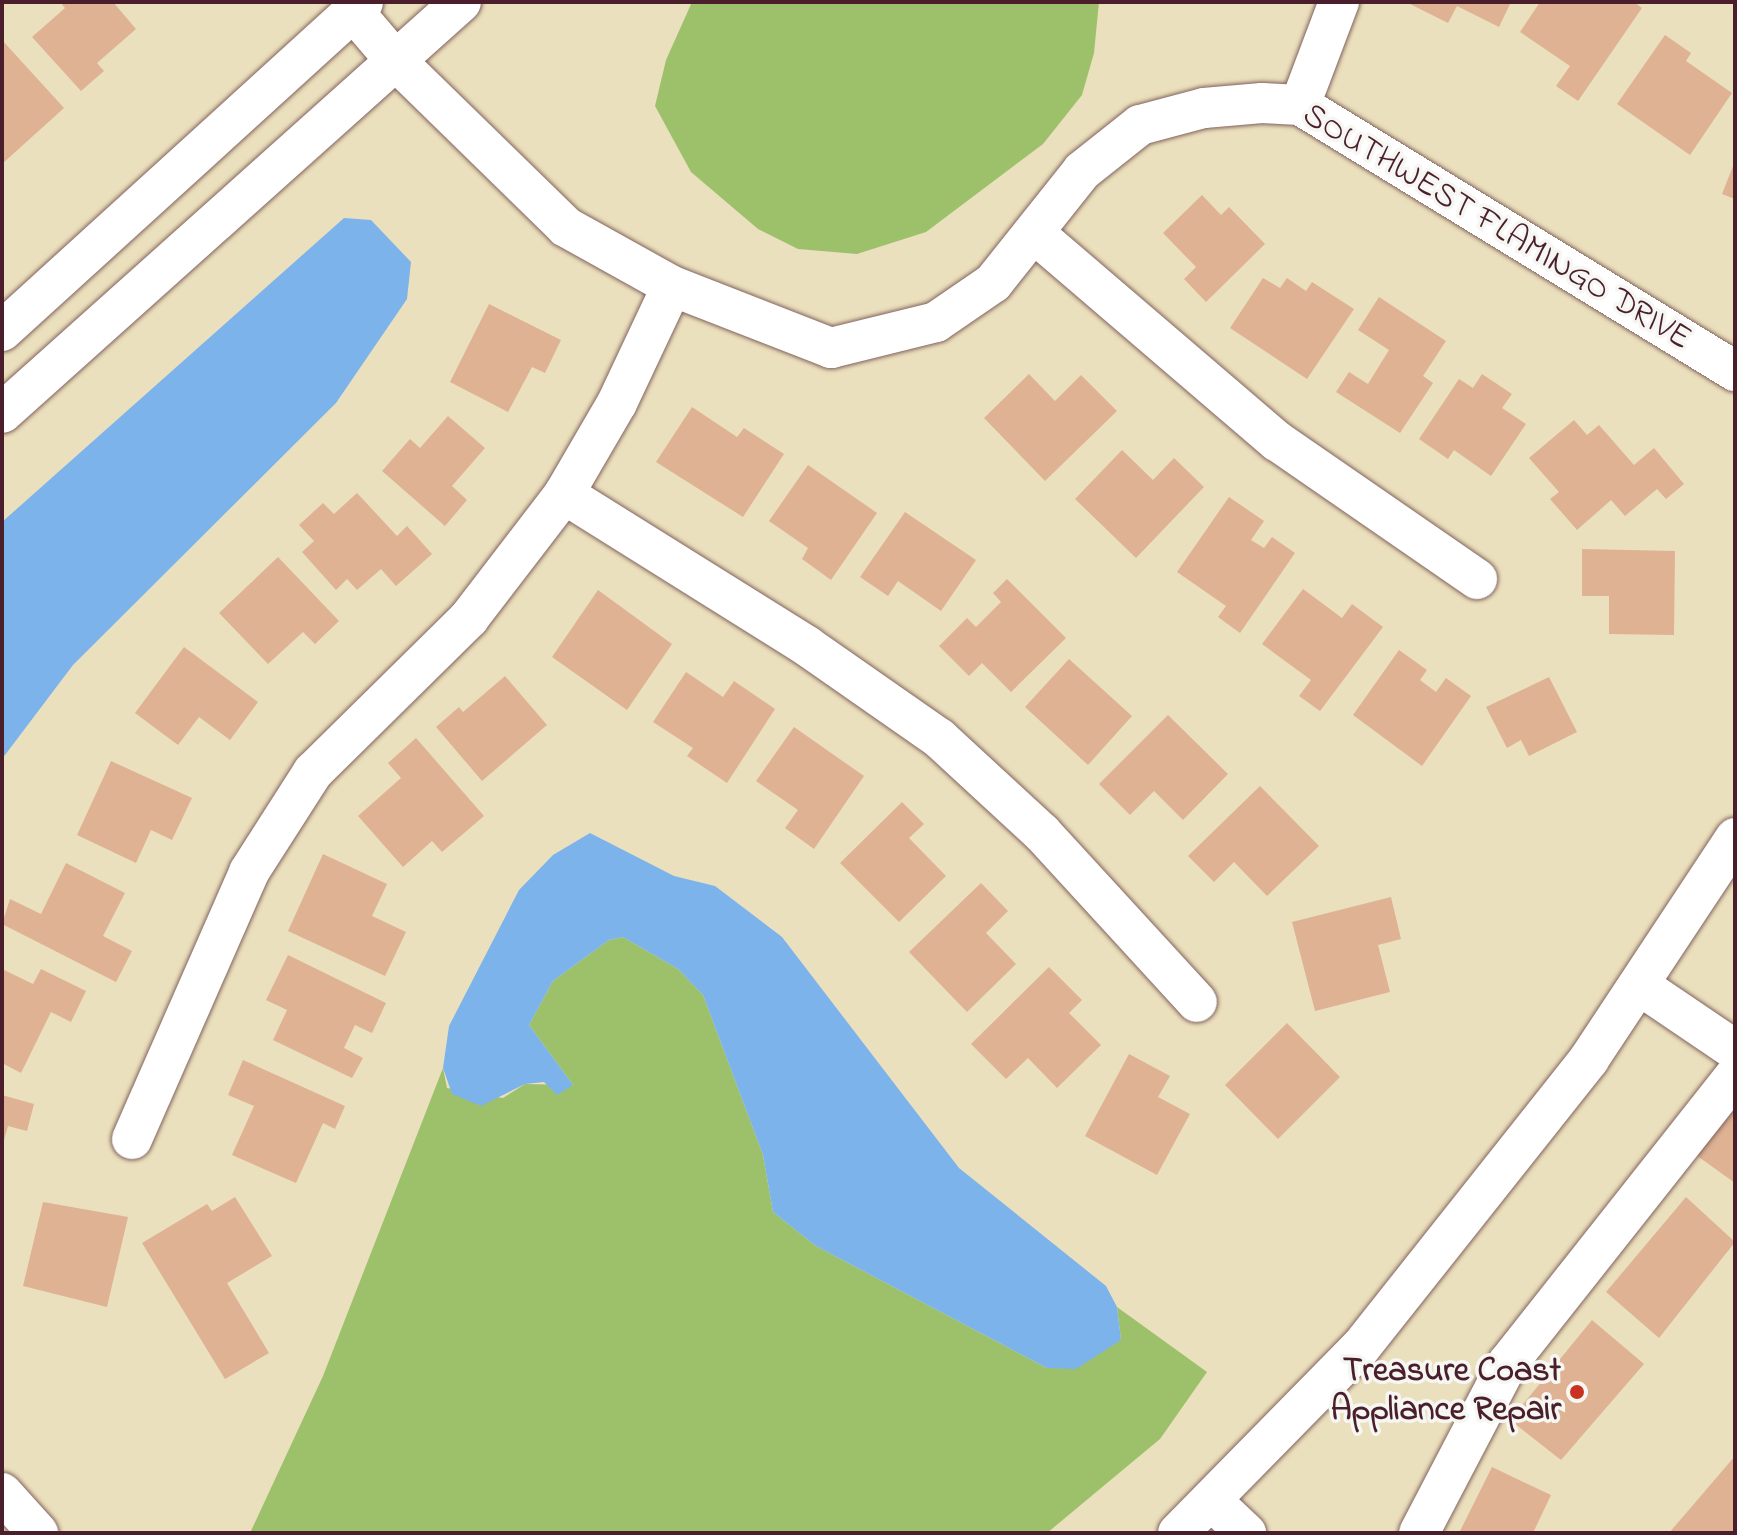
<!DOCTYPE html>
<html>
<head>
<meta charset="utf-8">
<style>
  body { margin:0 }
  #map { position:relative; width:1737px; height:1535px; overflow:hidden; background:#ebe0bd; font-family:"Indie Flower",sans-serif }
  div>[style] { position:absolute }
  .green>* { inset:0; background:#9dc16b }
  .water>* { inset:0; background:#7cb3eb }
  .building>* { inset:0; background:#deb293 }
  .roads { filter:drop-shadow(0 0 2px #82635e) drop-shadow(0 0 2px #82635e) }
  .minor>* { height:40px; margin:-20px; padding:0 20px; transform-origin:20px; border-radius:20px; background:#fff }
  .dots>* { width:22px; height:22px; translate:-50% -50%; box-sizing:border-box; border:4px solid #f6f6f2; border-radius:50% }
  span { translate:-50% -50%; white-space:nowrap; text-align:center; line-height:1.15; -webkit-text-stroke:7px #f6f6f2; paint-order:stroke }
  .street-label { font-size:34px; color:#4a1f2b }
  .poi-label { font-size:34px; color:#4a1f2b; font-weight:700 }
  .right { translate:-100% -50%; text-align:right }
  .frame { position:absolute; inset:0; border:4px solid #4a1f2b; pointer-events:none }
</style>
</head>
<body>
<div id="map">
  <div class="green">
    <div style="clip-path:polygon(692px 2px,1099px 2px,1094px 53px,1082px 95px,1043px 144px,926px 232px,857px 254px,798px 249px,758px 229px,691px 172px,655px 106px,666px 60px)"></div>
    <div style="clip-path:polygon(623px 937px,678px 969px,703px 995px,763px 1155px,773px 1212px,816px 1246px,1047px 1368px,1121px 1340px,1117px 1307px,1207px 1372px,1160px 1439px,1047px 1533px,250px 1533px,323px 1376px,443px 1068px,447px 1088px,503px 1098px,525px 1084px,573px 1085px,529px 1025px,553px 981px,609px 940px)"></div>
  </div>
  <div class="water">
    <div style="clip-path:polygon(344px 218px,371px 220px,411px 262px,407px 299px,336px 403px,73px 665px,2px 759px,2px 522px)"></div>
    <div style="clip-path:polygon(590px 833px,674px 876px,715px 886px,782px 937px,959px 1168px,1106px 1286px,1117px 1307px,1121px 1340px,1076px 1369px,1047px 1368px,816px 1246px,773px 1212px,763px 1155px,703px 995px,678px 969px,623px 937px,609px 940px,553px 981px,529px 1025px,573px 1085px,557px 1095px,544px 1082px,525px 1084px,481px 1106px,452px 1094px,443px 1068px,449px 1026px,519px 890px,553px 855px)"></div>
  </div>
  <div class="building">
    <div style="clip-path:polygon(60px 2px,113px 2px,136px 29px,97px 63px,104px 71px,81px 91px,32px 37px,65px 8px)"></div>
    <div style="clip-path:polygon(1406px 2px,1511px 2px,1499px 27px,1457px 6px,1448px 23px)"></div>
    <div style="clip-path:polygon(1540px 2px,1634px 2px,1642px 8px,1578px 101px,1556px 86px,1570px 66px,1520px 32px)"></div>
    <div style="clip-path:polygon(1665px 35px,1691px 53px,1686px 61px,1732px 93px,1690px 155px,1617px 104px)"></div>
    <div style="clip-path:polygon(2px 40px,64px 108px,2px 164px)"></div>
    <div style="clip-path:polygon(1735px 161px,1735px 199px,1722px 194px)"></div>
    <div style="clip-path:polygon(1202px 195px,1221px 215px,1229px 207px,1265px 244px,1206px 302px,1184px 279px,1196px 267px,1163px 233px)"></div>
    <div style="clip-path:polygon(1263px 278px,1280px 288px,1287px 278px,1306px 291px,1312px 282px,1354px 309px,1307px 379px,1230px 328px)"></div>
    <div style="clip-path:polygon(1379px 297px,1446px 341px,1423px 376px,1433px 383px,1400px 433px,1336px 392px,1349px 372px,1368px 384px,1389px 350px,1358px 330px)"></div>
    <div style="clip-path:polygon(489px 304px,561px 340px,545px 373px,532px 367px,508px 412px,450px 382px)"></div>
    <div style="clip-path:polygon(1029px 374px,1055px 401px,1081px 375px,1117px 411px,1045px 481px,984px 418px)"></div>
    <div style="clip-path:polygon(1482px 374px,1512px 394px,1502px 408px,1526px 424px,1491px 476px,1454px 450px,1448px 459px,1419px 439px,1459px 379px,1473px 388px)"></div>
    <div style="clip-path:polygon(692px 407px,737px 437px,744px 428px,784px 454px,743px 517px,656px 462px)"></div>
    <div style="clip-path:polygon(448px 416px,485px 448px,452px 486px,467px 500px,445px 526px,382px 471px,410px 439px,420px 448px)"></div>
    <div style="clip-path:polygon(1574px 420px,1587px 435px,1599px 425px,1634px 465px,1654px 448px,1684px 484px,1666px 499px,1657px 489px,1625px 516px,1611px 500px,1577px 530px,1550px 499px,1559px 492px,1529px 458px)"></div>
    <div style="clip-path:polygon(1122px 450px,1153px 480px,1174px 458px,1204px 487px,1136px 558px,1075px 499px)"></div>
    <div style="clip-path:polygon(808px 465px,877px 513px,831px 580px,802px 559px,808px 548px,769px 521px)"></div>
    <div style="clip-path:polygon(357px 493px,397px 536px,407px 526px,432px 554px,396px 586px,381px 569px,357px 590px,347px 579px,336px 590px,302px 552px,314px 541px,299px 525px,323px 503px,334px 514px)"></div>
    <div style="clip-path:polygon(1229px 497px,1264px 521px,1251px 540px,1264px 548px,1272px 537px,1295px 553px,1240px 633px,1218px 617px,1226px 606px,1177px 572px)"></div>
    <div style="clip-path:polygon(905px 512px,976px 560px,941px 611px,898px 581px,888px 596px,860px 577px)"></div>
    <div style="clip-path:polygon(1582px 549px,1675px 551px,1674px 635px,1609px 634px,1609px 596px,1582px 596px)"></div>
    <div style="clip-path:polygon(278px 557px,339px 621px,315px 644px,303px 632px,268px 664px,219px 613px)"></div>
    <div style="clip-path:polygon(1007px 579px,1066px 638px,1011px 692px,982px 663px,969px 676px,939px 646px,967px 618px,976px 627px,1001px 602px,993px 593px)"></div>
    <div style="clip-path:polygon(1303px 589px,1342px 618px,1352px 604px,1383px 627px,1320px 711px,1299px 696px,1311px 680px,1262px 644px)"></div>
    <div style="clip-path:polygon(598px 590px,672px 644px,627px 710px,552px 657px)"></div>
    <div style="clip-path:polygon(184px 647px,258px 702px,230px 740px,199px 717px,178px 745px,135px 713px)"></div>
    <div style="clip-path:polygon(1399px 650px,1427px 670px,1420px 680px,1436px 692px,1446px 678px,1471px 696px,1422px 766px,1353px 715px)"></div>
    <div style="clip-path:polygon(1069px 659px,1132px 716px,1088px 765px,1025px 707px)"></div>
    <div style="clip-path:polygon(686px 672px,723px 697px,734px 681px,775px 709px,727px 783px,687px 756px,693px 748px,653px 722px)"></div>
    <div style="clip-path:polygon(505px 676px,547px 725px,482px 781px,436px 727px,459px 707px,463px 712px)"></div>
    <div style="clip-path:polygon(1549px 677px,1577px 732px,1529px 756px,1521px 740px,1507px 748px,1486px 707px)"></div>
    <div style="clip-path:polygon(1168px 715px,1228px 774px,1183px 820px,1154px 791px,1130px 815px,1099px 784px)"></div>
    <div style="clip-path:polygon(794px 727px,864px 776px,814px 849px,785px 828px,798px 810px,756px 781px)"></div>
    <div style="clip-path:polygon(416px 738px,484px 816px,442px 852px,432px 841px,403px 867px,358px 816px,401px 778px,388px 763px)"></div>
    <div style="clip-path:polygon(111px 761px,192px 798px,172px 840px,151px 830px,136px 863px,77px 835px)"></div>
    <div style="clip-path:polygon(1260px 786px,1319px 846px,1267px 896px,1234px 862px,1214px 882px,1188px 856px)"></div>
    <div style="clip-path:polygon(902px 802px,924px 824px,909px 838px,946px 876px,899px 922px,840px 863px)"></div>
    <div style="clip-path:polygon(323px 854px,387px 884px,372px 916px,406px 932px,385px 976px,288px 931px)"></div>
    <div style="clip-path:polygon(66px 863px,125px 893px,103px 936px,132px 951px,116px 982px,2px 924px,10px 899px,41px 914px)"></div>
    <div style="clip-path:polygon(981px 883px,1008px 911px,986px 933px,1016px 964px,967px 1012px,909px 952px)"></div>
    <div style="clip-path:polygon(1391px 897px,1401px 939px,1378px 945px,1390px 992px,1315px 1011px,1292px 922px)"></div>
    <div style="clip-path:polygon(288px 955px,386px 1003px,372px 1033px,355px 1025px,344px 1048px,363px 1058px,352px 1078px,273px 1040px,287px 1010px,266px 1000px)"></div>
    <div style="clip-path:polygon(1049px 967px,1082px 1000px,1069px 1013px,1101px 1045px,1057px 1088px,1028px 1058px,1006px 1079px,971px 1044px)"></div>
    <div style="clip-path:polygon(2px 969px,33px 984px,41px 969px,86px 991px,71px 1022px,51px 1012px,21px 1073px,2px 1063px)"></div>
    <div style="clip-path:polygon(1287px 1023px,1340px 1077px,1278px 1139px,1225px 1085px)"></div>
    <div style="clip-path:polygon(1129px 1054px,1170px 1076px,1158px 1097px,1190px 1114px,1157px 1175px,1085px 1136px)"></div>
    <div style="clip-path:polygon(243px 1060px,345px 1106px,335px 1129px,323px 1123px,296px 1183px,232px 1155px,254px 1106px,228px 1095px)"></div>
    <div style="clip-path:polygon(2px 1095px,34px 1104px,27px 1131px,8px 1126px,4px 1140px)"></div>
    <div style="clip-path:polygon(1735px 1101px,1735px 1183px,1696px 1155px)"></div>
    <div style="clip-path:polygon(235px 1197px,272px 1256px,227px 1283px,269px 1353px,225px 1379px,142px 1243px,207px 1204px,212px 1211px)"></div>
    <div style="clip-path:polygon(1686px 1197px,1735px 1242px,1659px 1338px,1606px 1292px)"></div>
    <div style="clip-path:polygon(43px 1202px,128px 1217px,107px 1307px,23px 1286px)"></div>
    <div style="clip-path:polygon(1592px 1320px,1644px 1364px,1561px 1460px,1510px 1420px)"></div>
    <div style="clip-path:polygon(1735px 1456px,1735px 1533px,1669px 1533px)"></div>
    <div style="clip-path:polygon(1492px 1467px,1551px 1495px,1533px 1533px,1459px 1533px)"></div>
  </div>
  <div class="roads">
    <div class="minor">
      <div style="left:353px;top:11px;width:63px;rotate:49.5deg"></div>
      <div style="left:394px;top:59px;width:240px;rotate:44.3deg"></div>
      <div style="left:566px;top:227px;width:121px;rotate:29.1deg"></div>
      <div style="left:672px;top:286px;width:171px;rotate:21.3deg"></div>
      <div style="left:831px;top:348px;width:108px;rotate:-13.9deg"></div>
      <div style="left:936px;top:322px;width:69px;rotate:-34.4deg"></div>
      <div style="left:993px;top:283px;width:143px;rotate:-51.5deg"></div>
      <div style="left:1082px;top:171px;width:74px;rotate:-38.4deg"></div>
      <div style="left:1140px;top:125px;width:66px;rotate:-14.9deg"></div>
      <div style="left:1204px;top:108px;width:58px;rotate:-4.9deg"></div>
      <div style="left:1262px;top:103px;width:38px;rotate:3deg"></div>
      <div style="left:1300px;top:105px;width:510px;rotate:31.45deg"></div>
      <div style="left:1300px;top:105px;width:110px;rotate:-69.3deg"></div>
      <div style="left:1034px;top:233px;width:320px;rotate:40.6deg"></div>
      <div style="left:1277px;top:441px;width:243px;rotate:34.6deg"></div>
      <div style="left:2px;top:331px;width:488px;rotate:-42.3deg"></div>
      <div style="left:2px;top:413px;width:616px;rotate:-41.84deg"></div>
      <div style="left:564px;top:494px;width:287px;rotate:32deg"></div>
      <div style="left:807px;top:646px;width:161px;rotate:34.9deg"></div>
      <div style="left:939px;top:738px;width:140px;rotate:42.7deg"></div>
      <div style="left:1042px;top:833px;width:229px;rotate:47.5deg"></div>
      <div style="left:1639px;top:985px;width:116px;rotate:34.1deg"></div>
      <div style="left:132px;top:1139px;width:292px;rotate:-66.3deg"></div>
      <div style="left:249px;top:872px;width:119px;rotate:-57.4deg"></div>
      <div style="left:313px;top:772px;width:219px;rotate:-44.6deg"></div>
      <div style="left:469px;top:618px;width:156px;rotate:-52.5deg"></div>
      <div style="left:564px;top:494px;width:105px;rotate:-59.8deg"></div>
      <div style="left:617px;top:403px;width:129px;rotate:-64.8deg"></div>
      <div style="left:2px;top:1493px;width:54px;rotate:48deg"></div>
      <div style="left:1212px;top:1501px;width:47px;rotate:43.3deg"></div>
      <div style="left:1178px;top:1533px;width:261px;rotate:-45.5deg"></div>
      <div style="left:1361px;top:1347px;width:367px;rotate:-51.6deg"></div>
      <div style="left:1589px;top:1059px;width:265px;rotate:-56.5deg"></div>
      <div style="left:1419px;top:1533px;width:192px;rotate:-62.4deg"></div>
      <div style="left:1508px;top:1363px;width:366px;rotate:-51.7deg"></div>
    </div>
  </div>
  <div class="dots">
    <div style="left:1577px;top:1392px;background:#c8321e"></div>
  </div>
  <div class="street-label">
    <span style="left:1496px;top:228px;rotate:31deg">SOUTHWEST FLAMINGO DRIVE</span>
  </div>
  <div class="poi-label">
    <span class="right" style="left:1561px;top:1392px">Treasure Coast<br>Appliance Repair</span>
  </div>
  <div class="frame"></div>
</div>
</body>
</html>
